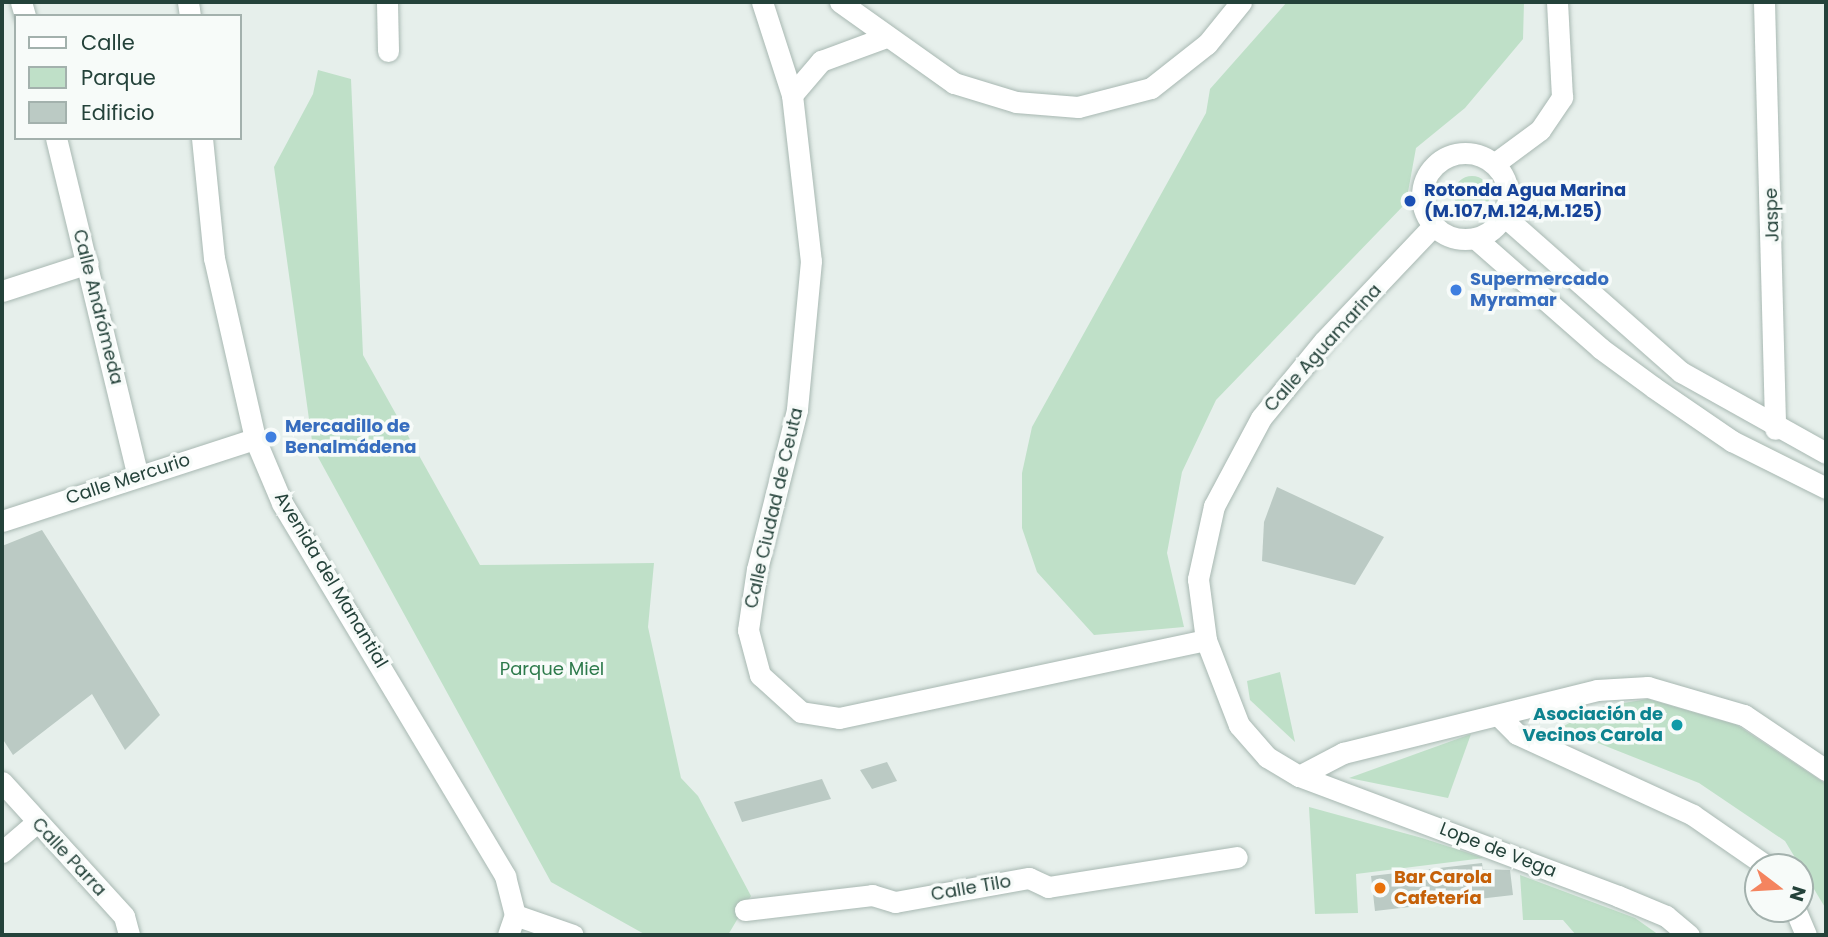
<!DOCTYPE html>
<html>
<head>
<meta charset="utf-8">
<style>
  body { margin:0 }
  #map { position:relative; width:1828px; height:937px; overflow:hidden; background:#e6efeb; font-family:Poppins,sans-serif }
  div>[style] { position:absolute }
  .green>* { inset:0; background:#bfe0c8 }
  .round { border-radius:50% }
  .building>* { inset:0; background:#bbcac4 }
  .roads { filter:drop-shadow(0 0 2px #a8b8b2) drop-shadow(0 0 2px #a8b8b2) }
  .minor>* { height:21px; margin:-10.5px; padding:0 10.5px; transform-origin:10.5px; border-radius:10.5px; background:#fff }
  .minor>.ring { margin:-10.5px; padding:0; box-sizing:content-box; background:none; border:21px solid #fff; border-radius:50% }
  .dots>* { width:19px; height:19px; translate:-50% -50%; box-sizing:border-box; border:4px solid #f7fbf9; border-radius:50% }
  span { translate:-50% -50%; white-space:nowrap; text-align:center; line-height:1.15; -webkit-text-stroke:7px #f7fbf9; paint-order:stroke }
  .transit-label { font-size:18px; color:#164399; font-weight:700 }
  .left { translate:0 -50%; text-align:left }
  .street-label { font-size:18px; color:#24423a }
  .shop-label { font-size:18px; color:#366cbe; font-weight:700 }
  .park-label { font-size:18px; color:#2d7a4b }
  .culture-label { font-size:18px; color:#0d838f; font-weight:700 }
  .right { translate:-100% -50%; text-align:right }
  .food-label { font-size:18px; color:#c56008; font-weight:700 }
  .frame { position:absolute; inset:0; border:4px solid #24423a; pointer-events:none }
  .legend { position:absolute; left:14px; top:14px; width:228px; height:126px; box-sizing:border-box; background:#f7fbf9; border:2px solid #a3b1ad; margin:0; padding:9px 12px; list-style:none; font-size:21px; color:#24423a }
  .legend li { display:flex; align-items:center; gap:14px; height:35px }
  .legend b { width:35px; border:2px solid #a3b1ad }
  .north { position:absolute; left:1744px; top:853px; width:70px; height:70px; box-sizing:border-box; background:#f7fbf9; border:2px solid #a3b1ad; border-radius:50%; rotate:107deg; font-size:19px; font-weight:700; line-height:28px; text-align:center; color:#24423a }
  .north::after { content:''; display:block; margin:auto; width:24px; height:32px; background:#f4845f; clip-path:polygon(50% 0,100% 100%,50% 72%,0 100%) }
</style>
</head>
<body>
<div id="map">
  <div class="green">
    <div style="clip-path:polygon(1287px 2px,1524px 2px,1523px 39px,1465px 108px,1416px 148px,1406px 203px,1216px 400px,1182px 472px,1167px 553px,1184px 627px,1094px 635px,1037px 572px,1022px 528px,1022px 473px,1032px 427px,1206px 113px,1210px 89px)"></div>
    <div style="clip-path:polygon(318px 70px,351px 79px,363px 355px,480px 565px,654px 563px,648px 627px,681px 778px,698px 796px,751px 896px,728px 935px,646px 935px,551px 882px,313px 448px,274px 167px,313px 94px)"></div>
    <div class="round" style="left:1454px;top:176px;width:36px;height:36px"></div>
    <div style="clip-path:polygon(1280px 672px,1295px 742px,1250px 700px,1247px 681px)"></div>
    <div style="clip-path:polygon(1648px 699px,1737px 725px,1826px 784px,1826px 909px,1785px 841px,1699px 783px,1560px 728px,1599px 707px)"></div>
    <div style="clip-path:polygon(1471px 734px,1448px 798px,1349px 778px)"></div>
    <div style="clip-path:polygon(1309px 807px,1422px 838px,1484px 858px,1356px 874px,1358px 913px,1315px 914px)"></div>
    <div style="clip-path:polygon(1520px 875px,1635px 918px,1659px 935px,1576px 935px,1563px 920px,1523px 920px)"></div>
  </div>
  <div class="building">
    <div style="clip-path:polygon(1277px 487px,1384px 537px,1355px 585px,1262px 561px,1264px 522px)"></div>
    <div style="clip-path:polygon(42px 530px,160px 715px,125px 750px,92px 694px,13px 755px,2px 738px,2px 546px)"></div>
    <div style="clip-path:polygon(887px 762px,897px 781px,872px 789px,860px 770px)"></div>
    <div style="clip-path:polygon(822px 779px,831px 799px,742px 822px,734px 802px)"></div>
    <div style="clip-path:polygon(1482px 863px,1483px 869px,1510px 870px,1513px 895px,1375px 911px,1371px 876px)"></div>
  </div>
  <div class="roads">
    <div class="minor">
      <div style="left:21px;top:2px;width:15px;rotate:74deg"></div>
      <div style="left:188px;top:2px;width:14px;rotate:82deg"></div>
      <div style="left:387px;top:2px;width:49px;rotate:88.8deg"></div>
      <div style="left:762px;top:2px;width:98px;rotate:72.1deg"></div>
      <div style="left:792px;top:95px;width:167px;rotate:83.5deg"></div>
      <div style="left:811px;top:261px;width:150px;rotate:95.4deg"></div>
      <div style="left:797px;top:410px;width:164px;rotate:104.1deg"></div>
      <div style="left:757px;top:569px;width:62px;rotate:98.4deg"></div>
      <div style="left:748px;top:630px;width:47px;rotate:75.1deg"></div>
      <div style="left:760px;top:675px;width:55px;rotate:42.1deg"></div>
      <div style="left:801px;top:712px;width:38px;rotate:9deg"></div>
      <div style="left:839px;top:718px;width:375px;rotate:-12deg"></div>
      <div style="left:840px;top:2px;width:140px;rotate:35.4deg"></div>
      <div style="left:954px;top:83px;width:65px;rotate:17deg"></div>
      <div style="left:1016px;top:102px;width:62px;rotate:4.6deg"></div>
      <div style="left:1078px;top:107px;width:75px;rotate:-14.6deg"></div>
      <div style="left:1151px;top:88px;width:71px;rotate:-38.2deg"></div>
      <div style="left:1207px;top:44px;width:54px;rotate:-51deg"></div>
      <div style="left:1764px;top:2px;width:427px;rotate:88.5deg"></div>
      <div style="left:792px;top:95px;width:45px;rotate:-49.5deg"></div>
      <div style="left:821px;top:61px;width:69px;rotate:-20.3deg"></div>
      <div style="left:56px;top:138px;width:348px;rotate:76.4deg"></div>
      <div style="left:202px;top:138px;width:121px;rotate:84.3deg"></div>
      <div style="left:214px;top:258px;width:186px;rotate:77.2deg"></div>
      <div style="left:255px;top:439px;width:69px;rotate:67.1deg"></div>
      <div style="left:282px;top:503px;width:435px;rotate:59.1deg"></div>
      <div style="left:505px;top:876px;width:40px;rotate:75.6deg"></div>
      <div class="ring" style="left:1422px;top:153px;width:65px;height:65px"></div>
      <div style="left:1494px;top:164px;width:57px;rotate:-36.5deg"></div>
      <div style="left:1540px;top:130px;width:40px;rotate:-56deg"></div>
      <div style="left:1562px;top:97px;width:95px;rotate:-93deg"></div>
      <div style="left:1504px;top:216px;width:236px;rotate:41.4deg"></div>
      <div style="left:1681px;top:372px;width:166px;rotate:29.2deg"></div>
      <div style="left:1433px;top:226px;width:158px;rotate:133.5deg"></div>
      <div style="left:1324px;top:341px;width:99px;rotate:129.3deg"></div>
      <div style="left:1261px;top:418px;width:100px;rotate:118.1deg"></div>
      <div style="left:1214px;top:506px;width:75px;rotate:102.4deg"></div>
      <div style="left:1198px;top:579px;width:62px;rotate:82.5deg"></div>
      <div style="left:1206px;top:640px;width:91px;rotate:68.8deg"></div>
      <div style="left:1239px;top:725px;width:43px;rotate:48.8deg"></div>
      <div style="left:1267px;top:757px;width:37px;rotate:31deg"></div>
      <div style="left:1299px;top:776px;width:341px;rotate:20.6deg"></div>
      <div style="left:1618px;top:896px;width:52px;rotate:22.6deg"></div>
      <div style="left:1666px;top:916px;width:30px;rotate:40deg"></div>
      <div style="left:1475px;top:238px;width:167px;rotate:41.3deg"></div>
      <div style="left:1600px;top:348px;width:66px;rotate:36.3deg"></div>
      <div style="left:1653px;top:387px;width:96px;rotate:34.4deg"></div>
      <div style="left:1732px;top:441px;width:105px;rotate:26.6deg"></div>
      <div style="left:2px;top:291px;width:90px;rotate:-18deg"></div>
      <div style="left:2px;top:521px;width:266px;rotate:-18deg"></div>
      <div style="left:1500px;top:717px;width:24px;rotate:45deg"></div>
      <div style="left:1517px;top:734px;width:194px;rotate:24.7deg"></div>
      <div style="left:1693px;top:815px;width:91px;rotate:34.7deg"></div>
      <div style="left:1299px;top:776px;width:50px;rotate:-27.6deg"></div>
      <div style="left:1343px;top:753px;width:262px;rotate:-13.9deg"></div>
      <div style="left:1597px;top:690px;width:51px;rotate:-3.4deg"></div>
      <div style="left:1648px;top:687px;width:100px;rotate:16.3deg"></div>
      <div style="left:1744px;top:715px;width:99px;rotate:33.9deg"></div>
      <div style="left:2px;top:782px;width:181px;rotate:47.7deg"></div>
      <div style="left:124px;top:916px;width:20px;rotate:75deg"></div>
      <div style="left:2px;top:852px;width:46px;rotate:-40.6deg"></div>
      <div style="left:1795px;top:909px;width:28px;rotate:67deg"></div>
      <div style="left:745px;top:910px;width:128px;rotate:-6.7deg"></div>
      <div style="left:872px;top:895px;width:24px;rotate:17deg"></div>
      <div style="left:895px;top:902px;width:136px;rotate:-10.2deg"></div>
      <div style="left:1029px;top:878px;width:21px;rotate:25deg"></div>
      <div style="left:1048px;top:887px;width:191px;rotate:-9deg"></div>
      <div style="left:515px;top:915px;width:61px;rotate:19deg"></div>
      <div style="left:508px;top:935px;width:21px;rotate:-71deg"></div>
    </div>
  </div>
  <div class="dots">
    <div style="left:1410px;top:201px;background:#1a4fb4"></div>
    <div style="left:1456px;top:290px;background:#3f7fe0"></div>
    <div style="left:271px;top:437px;background:#3f7fe0"></div>
    <div style="left:1677px;top:725px;background:#0f9aa8"></div>
    <div style="left:1380px;top:888px;background:#e8710a"></div>
  </div>
  <div class="transit-label">
    <span class="left" style="left:1424px;top:201px">Rotonda Agua Marina<br>(M.107,M.124,M.125)</span>
  </div>
  <div class="street-label">
    <span style="left:1772px;top:215px;rotate:-92deg">Jaspe</span>
    <span style="left:98px;top:307px;rotate:76deg">Calle Andrómeda</span>
    <span style="left:1323px;top:348px;rotate:-48deg">Calle Aguamarina</span>
    <span style="left:128px;top:479px;rotate:-18deg">Calle Mercurio</span>
    <span style="left:774px;top:508px;rotate:-77deg">Calle Ciudad de Ceuta</span>
    <span style="left:331px;top:580px;rotate:59deg">Avenida del Manantial</span>
    <span style="left:1498px;top:850px;rotate:21deg">Lope de Vega</span>
    <span style="left:69px;top:857px;rotate:47deg">Calle Parra</span>
    <span style="left:971px;top:888px;rotate:-10deg">Calle Tilo</span>
  </div>
  <div class="shop-label">
    <span class="left" style="left:1470px;top:290px">Supermercado<br>Myramar</span>
    <span class="left" style="left:285px;top:437px">Mercadillo de<br>Benalmádena</span>
  </div>
  <div class="park-label">
    <span style="left:552px;top:669px">Parque Miel</span>
  </div>
  <div class="culture-label">
    <span class="right" style="left:1663px;top:725px">Asociación de<br>Vecinos Carola</span>
  </div>
  <div class="food-label">
    <span class="left" style="left:1394px;top:888px">Bar Carola<br>Cafetería</span>
  </div>
  <div class="frame"></div>
  <ul class="legend">
  <li><b style="height:9px;background:#fff"></b>Calle</li>
  <li><b style="height:19px;background:#bfe0c8"></b>Parque</li>
  <li><b style="height:19px;background:#bbcac4"></b>Edificio</li>
  </ul>
  <div class="north">N</div>
</div>
</body>
</html>
